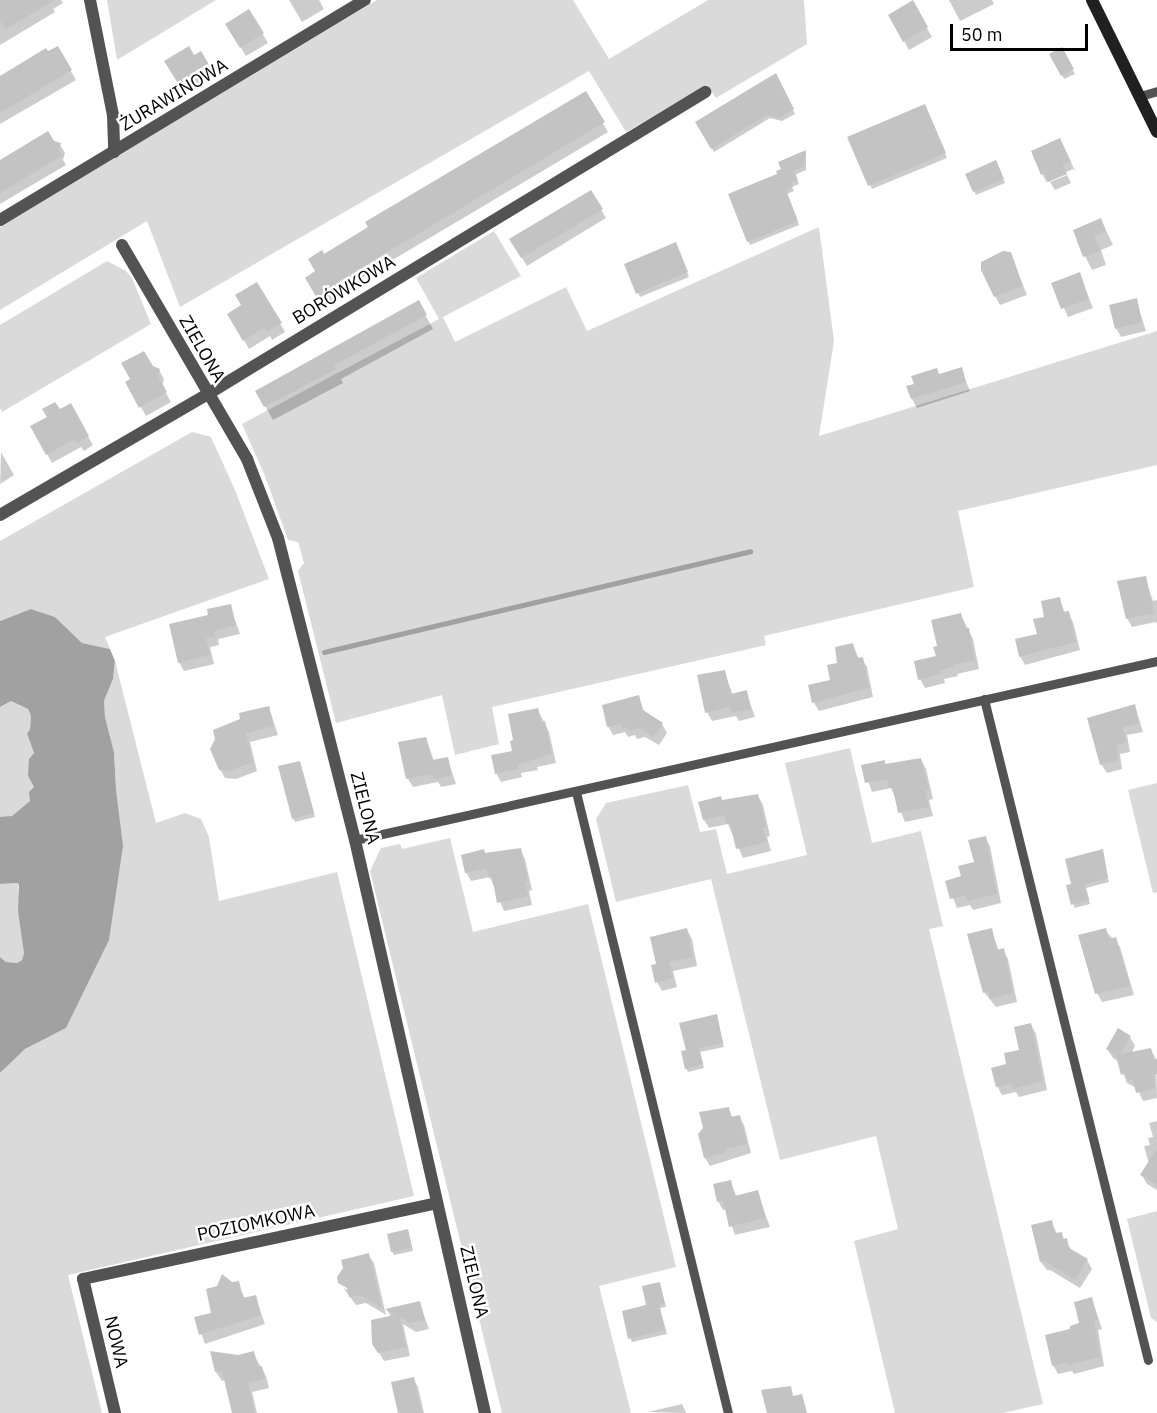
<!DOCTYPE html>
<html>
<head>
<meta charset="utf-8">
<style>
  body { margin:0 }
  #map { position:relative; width:1157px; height:1413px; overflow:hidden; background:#fff; font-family:"IBM Plex Sans",sans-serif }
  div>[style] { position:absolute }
  .green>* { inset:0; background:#dadada }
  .water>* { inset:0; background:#a1a1a1 }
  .shadow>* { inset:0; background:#0003 }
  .stream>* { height:5px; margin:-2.5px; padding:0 2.5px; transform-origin:2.5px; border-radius:2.5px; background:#a1a1a1 }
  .building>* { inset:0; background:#c3c3c3 }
  .service>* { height:9px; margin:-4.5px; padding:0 4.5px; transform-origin:4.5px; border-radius:4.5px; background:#535353 }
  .minor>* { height:12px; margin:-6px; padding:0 6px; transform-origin:6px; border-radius:6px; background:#535353 }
  .secondary>* { height:12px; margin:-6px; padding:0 6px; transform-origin:6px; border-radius:6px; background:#202020 }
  span { translate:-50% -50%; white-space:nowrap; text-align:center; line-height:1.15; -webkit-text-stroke:5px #fff; paint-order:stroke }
  .street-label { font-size:18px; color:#000 }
  .scale { position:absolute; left:950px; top:24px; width:138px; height:27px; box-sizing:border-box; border:3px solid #000; border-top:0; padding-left:8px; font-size:18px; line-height:21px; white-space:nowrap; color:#000; -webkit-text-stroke:4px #fff; paint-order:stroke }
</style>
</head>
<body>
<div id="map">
  <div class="green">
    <div style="clip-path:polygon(107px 0,216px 0,117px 60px)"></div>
    <div style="clip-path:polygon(377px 0,573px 0,609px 59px,708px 0,804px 0,807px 44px,716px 98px,707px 85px,626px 132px,589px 71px,180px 307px,147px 221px,0 310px,0 227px)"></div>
    <div style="clip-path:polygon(819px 227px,834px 341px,819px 436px,1157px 331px,1157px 465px,958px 511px,974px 587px,764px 636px,766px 645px,492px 707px,499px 744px,455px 755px,442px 695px,336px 723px,298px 571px,304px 563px,298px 542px,288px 540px,265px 476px,242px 424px,439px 319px,416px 278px,494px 231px,521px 276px,443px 317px,455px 342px,566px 287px,587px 331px)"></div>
    <div style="clip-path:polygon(107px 261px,126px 271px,132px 278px,151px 324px,2px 412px,0 408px,0 325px)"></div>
    <div style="clip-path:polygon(192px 432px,211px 437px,235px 490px,269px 579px,105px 637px,110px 649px,82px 643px,55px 617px,31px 609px,0 621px,0 541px)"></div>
    <div style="clip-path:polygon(115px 661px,156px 823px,185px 813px,201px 819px,209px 837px,219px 901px,337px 872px,414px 1196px,68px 1275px,102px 1413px,0 1413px,0 1073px,25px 1049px,66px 1028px,81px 994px,116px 790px,114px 752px,105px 717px,104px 701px,113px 679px)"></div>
    <div style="clip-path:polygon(11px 701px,28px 709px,31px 716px,30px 729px,27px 735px,34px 753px,28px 776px,34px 787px,30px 801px,13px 816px,5px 819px,0 817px,0 707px)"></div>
    <div style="clip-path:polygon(850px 748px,872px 843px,921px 831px,943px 926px,929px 929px,1043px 1404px,1003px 1413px,895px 1413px,854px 1241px,898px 1229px,876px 1136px,780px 1160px,711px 879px,616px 902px,596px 819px,606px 803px,688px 785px,700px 832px,716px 829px,727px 874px,807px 855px,785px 763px)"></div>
    <div style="clip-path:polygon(1157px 783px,1157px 892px,1153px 893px,1128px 790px)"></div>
    <div style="clip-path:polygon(450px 838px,473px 932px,588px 904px,676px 1267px,599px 1286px,631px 1413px,502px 1413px,370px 871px,381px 848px,400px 844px,402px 849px)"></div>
    <div style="clip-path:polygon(18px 883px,24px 953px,22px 960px,17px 963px,6px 962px,0 957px,0 884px)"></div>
    <div style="clip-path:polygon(1157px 1211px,1157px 1322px,1151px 1318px,1127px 1219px)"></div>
  </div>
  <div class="water">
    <div style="clip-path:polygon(31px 609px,55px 617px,82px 643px,110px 649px,115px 661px,113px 679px,104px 701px,105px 717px,114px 752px,116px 790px,123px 846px,109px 940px,66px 1028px,25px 1049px,0 1073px,0 957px,6px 962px,17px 963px,22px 960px,24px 953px,18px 911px,19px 886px,18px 883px,0 884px,0 817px,12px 816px,30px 801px,29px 792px,34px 787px,28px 776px,29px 759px,34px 753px,27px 734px,30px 729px,31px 716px,28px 709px,11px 701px,0 707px,0 621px)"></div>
  </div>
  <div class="shadow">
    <div style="clip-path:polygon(0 0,61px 0,63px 3px,53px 9px,55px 12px,0 45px)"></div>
    <div style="clip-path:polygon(289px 0,319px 0,324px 9px,302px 22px)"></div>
    <div style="clip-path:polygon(949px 0,992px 0,994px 4px,960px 21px)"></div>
    <div style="clip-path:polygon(912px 2px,932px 37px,909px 50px,890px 15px)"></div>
    <div style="clip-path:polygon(249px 11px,268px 43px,246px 56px,227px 25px)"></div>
    <div style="clip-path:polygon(57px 48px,76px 80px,0 124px,0 77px)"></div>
    <div style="clip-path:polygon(1061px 49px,1075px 74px,1064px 79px,1051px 54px)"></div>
    <div style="clip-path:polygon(200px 53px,213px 76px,185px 93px,166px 61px,194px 57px)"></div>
    <div style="clip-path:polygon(775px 75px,795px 114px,782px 121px,770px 118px,714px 152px,697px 122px)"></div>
    <div style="clip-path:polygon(585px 93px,608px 132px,342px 290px,344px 294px,323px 306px,307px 278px,317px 272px,323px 256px)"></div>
    <div style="clip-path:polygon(926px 110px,947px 158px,872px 189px,849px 138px)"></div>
    <div style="clip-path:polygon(53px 142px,60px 145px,65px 153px,63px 160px,66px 165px,0 204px,0 162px)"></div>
    <div style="clip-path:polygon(1065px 149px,1075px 171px,1073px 169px,1048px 180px,1047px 183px,1042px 174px)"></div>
    <div style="clip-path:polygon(806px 152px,806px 170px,795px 175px,799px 184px,792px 187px,794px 191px,787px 194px,799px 225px,750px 245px,748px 241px,783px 170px,780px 163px)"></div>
    <div style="clip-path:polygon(998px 166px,1005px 183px,976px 195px,967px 175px)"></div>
    <div style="clip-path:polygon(1067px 175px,1071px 183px,1055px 190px,1050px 182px)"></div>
    <div style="clip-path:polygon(591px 192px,606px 218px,527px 266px,511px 240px)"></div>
    <div style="clip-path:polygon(1101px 220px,1113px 245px,1101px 250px,1106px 265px,1092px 270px,1085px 256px)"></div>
    <div style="clip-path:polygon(677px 248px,689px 277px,640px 297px,638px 293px)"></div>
    <div style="clip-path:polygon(1010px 254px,1027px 295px,1000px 305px,995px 296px)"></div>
    <div style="clip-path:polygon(1079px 274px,1093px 308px,1068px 317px,1053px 284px)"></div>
    <div style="clip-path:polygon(257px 284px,285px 332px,272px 340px,270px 336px,249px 349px,229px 314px,243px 306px)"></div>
    <div style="clip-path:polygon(1136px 300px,1146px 331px,1121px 337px,1116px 328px)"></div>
    <div style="clip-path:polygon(418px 302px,433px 329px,341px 379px,343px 383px,273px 420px,257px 392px)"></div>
    <div style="clip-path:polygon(152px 368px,159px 370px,164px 379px,162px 386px,171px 402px,146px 416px,127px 382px)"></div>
    <div style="clip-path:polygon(961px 369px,970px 391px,917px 408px,912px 399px,940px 375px)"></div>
    <div style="clip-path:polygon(70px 405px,93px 445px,84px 451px,81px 447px,52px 463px,32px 427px)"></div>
    <div style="clip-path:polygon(1px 452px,14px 475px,0 484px,0 487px)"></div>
    <div style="clip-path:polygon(1145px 578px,1153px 601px,1157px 600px,1157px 624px,1156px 622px,1132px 627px,1127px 618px)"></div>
    <div style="clip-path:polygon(1059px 598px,1065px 613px,1068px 613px,1073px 622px,1080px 650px,1025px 665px,1020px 656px,1039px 636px,1045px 618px)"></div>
    <div style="clip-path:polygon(230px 606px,240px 634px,218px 639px,219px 645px,210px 647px,214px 664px,184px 671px,179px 662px,210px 616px)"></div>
    <div style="clip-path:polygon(961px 615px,973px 639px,979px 669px,957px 674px,958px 676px,944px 679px,945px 683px,925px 688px,920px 679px,938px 657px,939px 647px)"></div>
    <div style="clip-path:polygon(853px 645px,859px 659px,862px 659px,867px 667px,873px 697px,819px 711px,814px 703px,832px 682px,839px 664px)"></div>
    <div style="clip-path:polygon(724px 672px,733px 695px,746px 692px,755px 717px,739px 721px,736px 716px,712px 721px,707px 712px)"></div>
    <div style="clip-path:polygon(638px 697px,645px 714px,662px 724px,667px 733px,659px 745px,645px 737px,637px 739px,635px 735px,628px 737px,625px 732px,613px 735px,608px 726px)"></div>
    <div style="clip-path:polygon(1135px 706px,1143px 732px,1127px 735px,1130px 752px,1120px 754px,1122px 769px,1107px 773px,1101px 764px)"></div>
    <div style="clip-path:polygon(269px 708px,278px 735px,250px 742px,257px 771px,236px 779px,225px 778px,220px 769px,217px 739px)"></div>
    <div style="clip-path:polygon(538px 710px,549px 732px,556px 763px,537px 767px,538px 770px,521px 773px,522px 777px,501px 782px,496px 773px,514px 752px,515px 742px)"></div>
    <div style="clip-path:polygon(426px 738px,434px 761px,447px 758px,456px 784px,441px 787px,438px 782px,413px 787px,408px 779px)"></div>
    <div style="clip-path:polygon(921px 760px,926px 769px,933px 799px,929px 800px,933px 816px,905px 822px,891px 788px,872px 792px,863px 766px,884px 762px,886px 765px)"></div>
    <div style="clip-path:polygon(300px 762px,315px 817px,295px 822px,293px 818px)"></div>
    <div style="clip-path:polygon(758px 796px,763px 805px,770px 836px,767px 837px,771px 851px,743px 858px,728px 824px,709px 828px,704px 820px,723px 802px)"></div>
    <div style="clip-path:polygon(985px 837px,990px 846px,1001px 903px,973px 910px,970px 905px,957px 908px,947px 882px,962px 877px,976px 863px)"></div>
    <div style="clip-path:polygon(520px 850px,525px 859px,532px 890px,529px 891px,532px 905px,504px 911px,490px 877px,471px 881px,466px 872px,485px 855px)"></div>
    <div style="clip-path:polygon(1102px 851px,1109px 882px,1086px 888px,1090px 904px,1074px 908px,1073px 885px)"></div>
    <div style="clip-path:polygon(687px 930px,692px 939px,697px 966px,673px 971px,677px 987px,662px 991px,657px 982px,658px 965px)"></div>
    <div style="clip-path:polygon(991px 930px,999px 951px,1003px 950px,1008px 959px,1017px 1002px,996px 1007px,984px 992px)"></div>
    <div style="clip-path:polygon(1105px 930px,1120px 947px,1134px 995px,1102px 1002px,1097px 993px)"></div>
    <div style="clip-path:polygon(716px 1016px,724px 1047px,700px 1052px,704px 1068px,688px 1072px,686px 1068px,688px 1051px)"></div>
    <div style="clip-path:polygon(1031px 1025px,1036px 1034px,1047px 1090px,1019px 1097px,1016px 1092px,1002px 1095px,997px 1086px,1008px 1065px,1021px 1051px)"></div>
    <div style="clip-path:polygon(1130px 1037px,1135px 1046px,1131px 1054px,1151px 1050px,1156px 1059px,1157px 1098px,1143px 1101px,1137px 1088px,1127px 1083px,1119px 1062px,1113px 1058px,1107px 1049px)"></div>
    <div style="clip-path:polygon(728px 1109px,733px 1118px,739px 1117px,744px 1125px,751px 1153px,710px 1166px,705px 1158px)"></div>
    <div style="clip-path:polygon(1157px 1121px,1157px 1190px,1147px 1184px,1142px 1175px,1149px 1164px,1144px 1146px,1150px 1145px,1148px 1138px,1153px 1137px,1149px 1123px)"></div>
    <div style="clip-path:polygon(730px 1182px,737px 1197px,757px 1192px,770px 1227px,735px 1235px,726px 1209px,723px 1210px,718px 1201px)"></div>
    <div style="clip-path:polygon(1051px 1221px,1057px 1234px,1061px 1234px,1072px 1251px,1087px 1260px,1092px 1269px,1080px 1288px,1050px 1270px,1047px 1270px,1041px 1262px)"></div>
    <div style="clip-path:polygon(408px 1231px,413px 1251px,394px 1255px,392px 1251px)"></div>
    <div style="clip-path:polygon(evenodd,368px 1255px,374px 1263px,386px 1315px,366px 1303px,356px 1305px,339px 1282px,368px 1255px,342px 1283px,353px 1293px,342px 1287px,342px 1283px)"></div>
    <div style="clip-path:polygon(238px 1283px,245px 1299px,255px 1296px,265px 1324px,205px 1344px,196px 1318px,213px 1314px,232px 1284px)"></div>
    <div style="clip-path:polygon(659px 1283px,666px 1307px,660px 1308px,667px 1334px,632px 1342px,630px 1338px)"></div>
    <div style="clip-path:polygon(1092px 1299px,1102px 1329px,1098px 1330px,1104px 1366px,1074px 1374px,1072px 1371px,1058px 1374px,1053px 1365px,1072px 1330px,1081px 1324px)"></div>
    <div style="clip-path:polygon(419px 1302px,429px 1329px,416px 1332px,403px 1324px,410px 1356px,384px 1361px,374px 1344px,391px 1317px,387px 1310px)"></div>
    <div style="clip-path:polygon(253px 1353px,266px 1376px,269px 1388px,252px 1392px,257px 1413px,234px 1413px,226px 1380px,222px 1381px,216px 1372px,238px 1356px)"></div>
    <div style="clip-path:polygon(413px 1378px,418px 1387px,424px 1413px,400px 1413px)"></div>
    <div style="clip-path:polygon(682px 1404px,686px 1413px,648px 1412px)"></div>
  </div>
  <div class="stream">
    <div style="left:324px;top:652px;width:438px;rotate:-13.3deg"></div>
  </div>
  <div class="building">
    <div style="clip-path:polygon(0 0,55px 0,6px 29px,0 21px)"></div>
    <div style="clip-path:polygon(913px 0,928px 27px,903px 42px,888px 15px)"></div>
    <div style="clip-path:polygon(249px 9px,264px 33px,240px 48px,225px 24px)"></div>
    <div style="clip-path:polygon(58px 46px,72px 70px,0 113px,0 76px,46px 48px,48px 51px)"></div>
    <div style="clip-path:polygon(189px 46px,194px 55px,201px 51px,210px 66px,179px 85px,164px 61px)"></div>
    <div style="clip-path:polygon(1062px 47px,1074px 69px,1061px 76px,1049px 54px)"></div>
    <div style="clip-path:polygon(776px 73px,794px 109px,779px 118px,767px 115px,711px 149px,695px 122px)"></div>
    <div style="clip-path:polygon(586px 91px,605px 122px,339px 281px,341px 284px,317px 298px,305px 278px,315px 271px,308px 259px,322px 250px,324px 254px,368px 227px,365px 222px)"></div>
    <div style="clip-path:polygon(925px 104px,946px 153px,868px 186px,847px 137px)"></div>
    <div style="clip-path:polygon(48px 131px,54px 141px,61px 143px,59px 150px,63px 155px,0 193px,0 160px)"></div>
    <div style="clip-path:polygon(1060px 138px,1071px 162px,1063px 165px,1067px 174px,1048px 182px,1045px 173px,1041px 175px,1031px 151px)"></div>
    <div style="clip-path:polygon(806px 150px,804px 166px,794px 171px,798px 180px,791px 183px,793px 187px,786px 190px,798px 221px,747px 242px,728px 194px,777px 174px,776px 171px,781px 169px,778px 162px)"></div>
    <div style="clip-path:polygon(996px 160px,1004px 179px,973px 192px,965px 174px)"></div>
    <div style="clip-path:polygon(591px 190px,603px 209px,521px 258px,509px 239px)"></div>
    <div style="clip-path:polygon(1101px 218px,1106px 231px,1094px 236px,1100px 251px,1083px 257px,1073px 230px)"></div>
    <div style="clip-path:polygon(676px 242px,688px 272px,636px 294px,624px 264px)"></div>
    <div style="clip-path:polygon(1003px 251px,1011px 252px,1023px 286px,994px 297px,981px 270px,981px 262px)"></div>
    <div style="clip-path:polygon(1080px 272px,1089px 299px,1061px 309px,1051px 283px)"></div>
    <div style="clip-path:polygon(257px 282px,282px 323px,266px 332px,264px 328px,243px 341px,227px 314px,241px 305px,235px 295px)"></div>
    <div style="clip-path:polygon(1137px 298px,1142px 322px,1115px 329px,1109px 305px)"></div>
    <div style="clip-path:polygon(419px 300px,427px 315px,334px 365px,336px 369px,264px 407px,255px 391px)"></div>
    <div style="clip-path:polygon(144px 351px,153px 366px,160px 369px,158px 376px,167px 392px,139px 408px,125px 382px,130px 379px,121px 363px)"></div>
    <div style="clip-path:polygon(962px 367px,966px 382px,911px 399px,906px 386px,914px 384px,911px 376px,937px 368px,939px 374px)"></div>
    <div style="clip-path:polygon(55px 402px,60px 409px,71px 403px,89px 436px,77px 443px,75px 439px,46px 455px,30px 426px,47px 417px,42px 409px)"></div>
    <div style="clip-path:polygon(1146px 576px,1154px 613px,1126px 619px,1117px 581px)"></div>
    <div style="clip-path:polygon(1060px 597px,1063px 612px,1069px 611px,1076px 642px,1019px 657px,1015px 639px,1037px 634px,1033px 619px,1044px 617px,1041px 601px)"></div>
    <div style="clip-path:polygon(231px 604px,236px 625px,214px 631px,215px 637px,206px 638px,210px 655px,178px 663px,169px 624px,208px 615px,207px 609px)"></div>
    <div style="clip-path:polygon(961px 613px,965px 628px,969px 628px,975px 660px,953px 665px,954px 667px,940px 670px,941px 674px,918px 680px,914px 661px,936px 656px,933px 647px,937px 646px,931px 620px)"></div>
    <div style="clip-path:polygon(853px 643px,857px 658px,863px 657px,869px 688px,812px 703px,808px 685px,830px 680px,827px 665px,837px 663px,835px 647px)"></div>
    <div style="clip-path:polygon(725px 670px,731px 694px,747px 690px,751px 709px,732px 713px,730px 707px,705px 713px,697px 675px)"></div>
    <div style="clip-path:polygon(639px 695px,643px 710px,663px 723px,654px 737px,639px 728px,630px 731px,629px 727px,622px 729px,621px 724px,607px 727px,602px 705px)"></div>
    <div style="clip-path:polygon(1135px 704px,1139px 723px,1123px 727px,1126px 743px,1116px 745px,1118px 760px,1100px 765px,1087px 718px)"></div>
    <div style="clip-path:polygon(269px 706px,274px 726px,246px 733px,253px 762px,229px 771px,219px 770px,210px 749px,215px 739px,213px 730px,240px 719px,239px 713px)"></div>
    <div style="clip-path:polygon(538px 708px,541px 722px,545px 721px,552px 754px,517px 765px,518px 769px,495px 774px,491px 755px,512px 751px,510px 741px,513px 740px,508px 714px)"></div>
    <div style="clip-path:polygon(426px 737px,432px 760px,448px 757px,452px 775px,434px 779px,433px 774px,406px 779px,398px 742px)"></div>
    <div style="clip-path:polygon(921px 758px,929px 790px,925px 791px,929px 807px,898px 813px,893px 788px,889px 788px,887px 779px,865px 783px,861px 765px,885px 760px,885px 764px)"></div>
    <div style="clip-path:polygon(300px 761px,314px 813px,292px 819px,278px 766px)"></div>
    <div style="clip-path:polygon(758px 794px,766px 827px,763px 828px,767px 842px,736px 849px,730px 824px,727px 824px,724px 815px,703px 820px,698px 802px,721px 796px,722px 800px)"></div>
    <div style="clip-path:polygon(986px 836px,997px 894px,967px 901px,965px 896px,950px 899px,945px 881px,961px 876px,958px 866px,974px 862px,968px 840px)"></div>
    <div style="clip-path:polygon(521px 848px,528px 881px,525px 882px,528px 896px,497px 903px,492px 877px,489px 878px,486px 868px,465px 873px,461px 855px,484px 849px,485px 853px)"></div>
    <div style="clip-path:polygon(1103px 849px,1108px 878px,1085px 884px,1089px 900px,1071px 905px,1066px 885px,1071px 884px,1065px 859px)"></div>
    <div style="clip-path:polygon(687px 928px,693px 957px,669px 962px,673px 978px,655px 983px,651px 965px,656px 964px,650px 937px)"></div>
    <div style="clip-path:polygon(992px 928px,997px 950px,1004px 948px,1013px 993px,990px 999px,988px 991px,983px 993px,967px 934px)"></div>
    <div style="clip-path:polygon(1106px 928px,1109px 939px,1116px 937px,1130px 986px,1095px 994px,1078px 935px)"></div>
    <div style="clip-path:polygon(717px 1014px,723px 1043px,699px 1048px,703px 1064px,685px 1069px,681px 1051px,686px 1050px,679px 1023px)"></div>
    <div style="clip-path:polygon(1031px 1023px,1043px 1081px,1013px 1089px,1011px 1083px,996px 1087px,991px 1068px,1006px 1064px,1004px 1053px,1019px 1050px,1014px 1027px)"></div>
    <div style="clip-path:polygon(1118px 1028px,1131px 1036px,1120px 1054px,1151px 1048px,1154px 1060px,1157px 1059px,1157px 1074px,1153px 1075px,1156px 1088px,1136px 1093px,1133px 1079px,1128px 1081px,1126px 1073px,1121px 1075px,1116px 1056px,1106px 1049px)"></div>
    <div style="clip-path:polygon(729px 1107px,731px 1117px,740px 1115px,747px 1144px,725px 1149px,725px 1153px,704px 1158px,698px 1134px,703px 1128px,699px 1112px)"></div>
    <div style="clip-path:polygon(1157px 1148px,1157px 1185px,1140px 1175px)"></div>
    <div style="clip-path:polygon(731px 1180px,735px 1196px,758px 1190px,766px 1218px,729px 1227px,723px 1200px,717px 1202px,713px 1184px)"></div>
    <div style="clip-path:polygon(1052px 1220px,1055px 1233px,1062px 1232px,1063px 1239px,1067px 1238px,1069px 1248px,1088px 1259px,1075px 1280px,1044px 1261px,1040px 1262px,1031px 1225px)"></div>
    <div style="clip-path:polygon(408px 1229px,412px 1247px,391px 1252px,387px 1234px)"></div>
    <div style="clip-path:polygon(369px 1253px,382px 1308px,360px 1295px,349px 1297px,347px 1288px,338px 1283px,337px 1277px,343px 1268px,341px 1260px)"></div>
    <div style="clip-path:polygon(222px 1274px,232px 1282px,239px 1281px,243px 1298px,256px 1295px,261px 1315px,199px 1335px,194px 1317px,211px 1313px,206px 1289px,217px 1286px)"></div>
    <div style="clip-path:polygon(660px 1282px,665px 1304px,659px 1304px,665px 1330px,628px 1339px,622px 1311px,646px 1305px,642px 1286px)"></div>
    <div style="clip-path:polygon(1092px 1297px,1098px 1320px,1094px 1321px,1100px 1357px,1067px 1365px,1067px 1362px,1052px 1366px,1045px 1335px,1070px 1329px,1070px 1326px,1079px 1323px,1074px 1302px)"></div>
    <div style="clip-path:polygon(420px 1301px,425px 1320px,410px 1323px,400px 1317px,406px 1347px,378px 1353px,372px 1344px,371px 1320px,395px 1315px,385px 1309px)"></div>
    <div style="clip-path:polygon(210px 1351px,238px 1355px,254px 1351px,258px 1367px,262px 1366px,265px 1379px,248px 1383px,255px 1413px,232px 1413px,222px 1371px,215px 1372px)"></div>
    <div style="clip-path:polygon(414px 1377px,422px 1413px,398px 1413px,391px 1382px)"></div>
    <div style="clip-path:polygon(791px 1386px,793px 1396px,802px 1394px,807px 1413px,767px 1413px,761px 1390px)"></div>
  </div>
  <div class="service">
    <div style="left:1140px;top:96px;width:18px;rotate:-16deg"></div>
    <div style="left:984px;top:699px;width:681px;rotate:76.07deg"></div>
    <div style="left:576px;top:792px;width:639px;rotate:76.25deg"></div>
    <div style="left:355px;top:840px;width:822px;rotate:-12.58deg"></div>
  </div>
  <div class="minor">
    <div style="left:90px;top:0;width:117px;rotate:78.7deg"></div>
    <div style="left:113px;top:115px;width:37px;rotate:88deg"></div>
    <div style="left:0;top:220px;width:426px;rotate:-31.1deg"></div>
    <div style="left:122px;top:245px;width:248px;rotate:59.7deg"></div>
    <div style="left:247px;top:459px;width:85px;rotate:68.6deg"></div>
    <div style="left:278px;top:538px;width:312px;rotate:75.7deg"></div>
    <div style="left:355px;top:840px;width:588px;rotate:77.22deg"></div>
    <div style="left:0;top:515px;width:241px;rotate:-30.2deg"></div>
    <div style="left:208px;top:394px;width:582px;rotate:-31.28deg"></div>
    <div style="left:115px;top:1413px;width:138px;rotate:-103.4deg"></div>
    <div style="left:83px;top:1279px;width:362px;rotate:-12.1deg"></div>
  </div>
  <div class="secondary">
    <div style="left:1092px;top:0;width:147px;rotate:63.8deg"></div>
  </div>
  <div class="street-label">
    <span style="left:174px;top:95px;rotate:-31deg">ŻURAWINOWA</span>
    <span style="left:344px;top:290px;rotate:-31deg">BORÓWKOWA</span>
    <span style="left:202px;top:349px;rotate:60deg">ZIELONA</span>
    <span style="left:365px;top:808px;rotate:76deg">ZIELONA</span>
    <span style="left:256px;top:1223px;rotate:-12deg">POZIOMKOWA</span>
    <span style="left:474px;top:1282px;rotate:77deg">ZIELONA</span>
    <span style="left:116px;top:1342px;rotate:77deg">NOWA</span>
  </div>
  <div class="scale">50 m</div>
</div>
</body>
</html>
